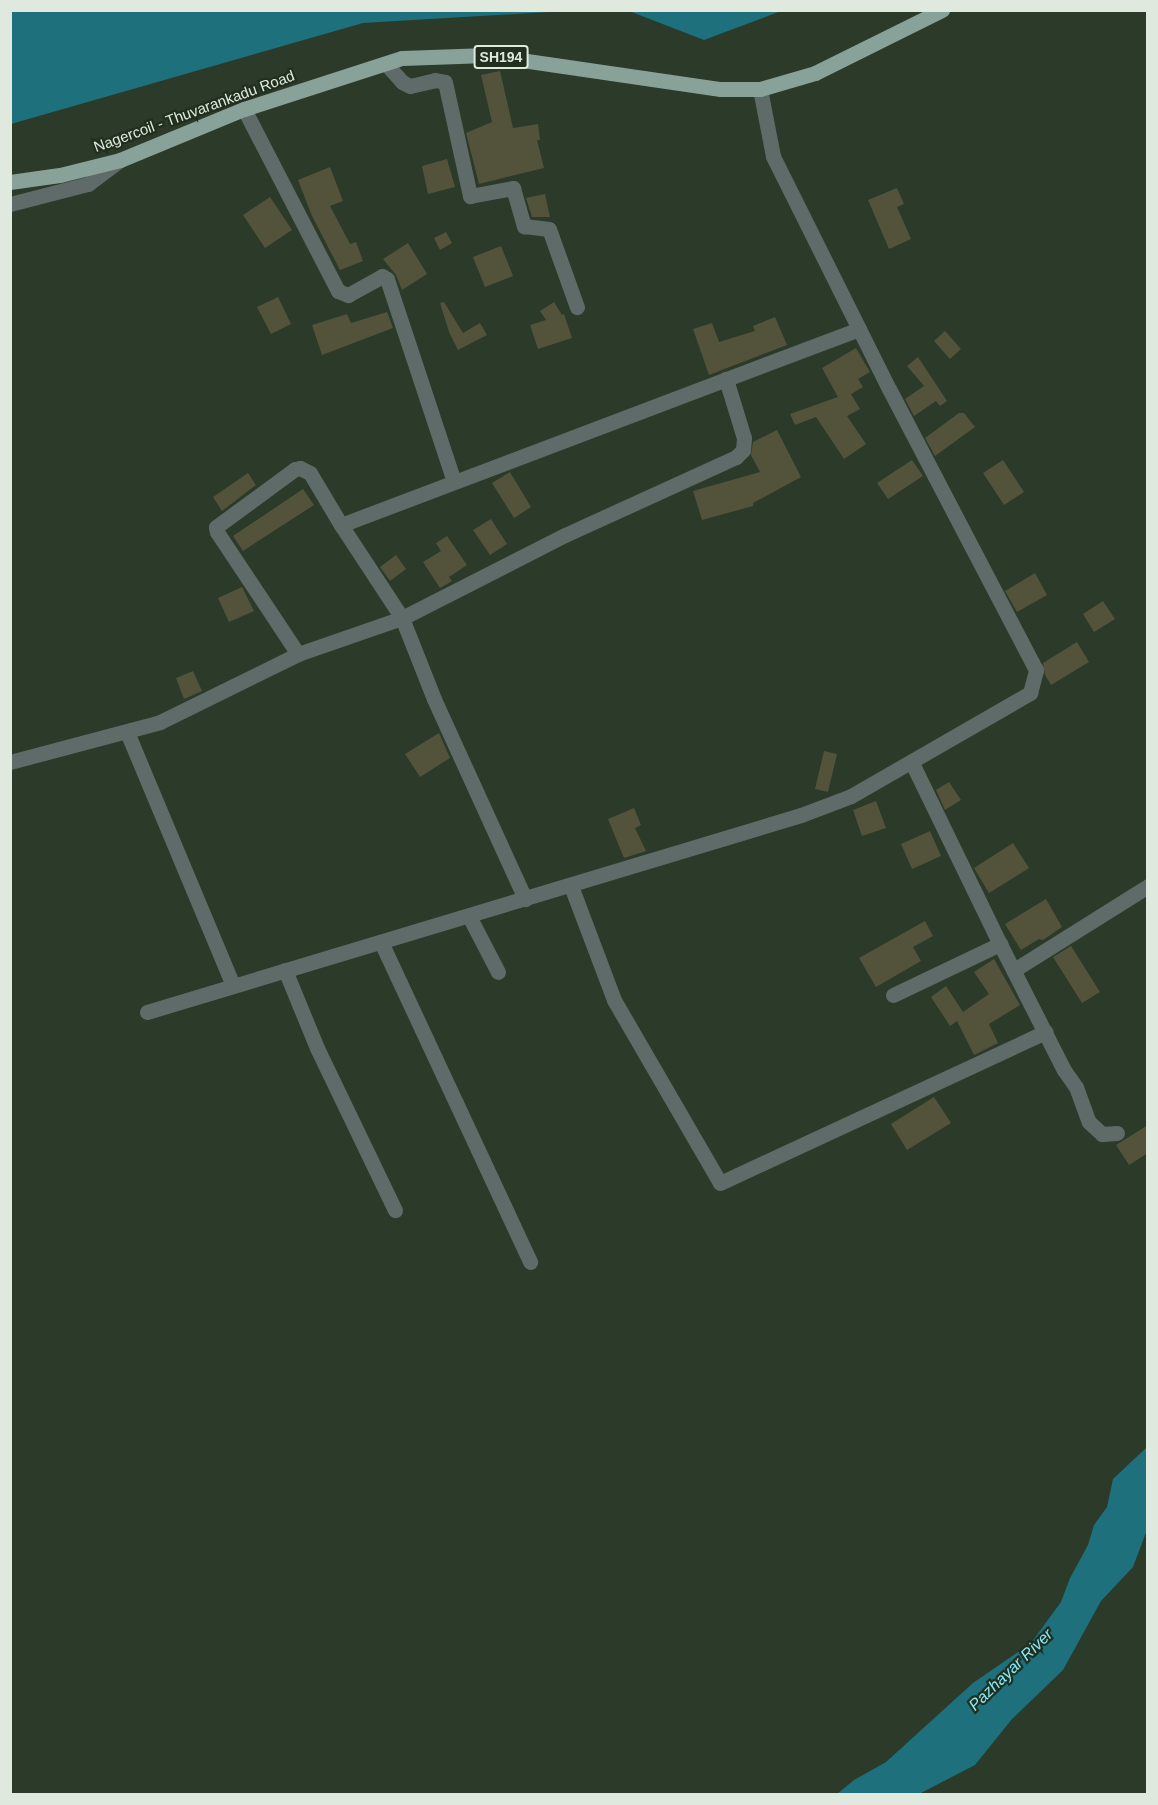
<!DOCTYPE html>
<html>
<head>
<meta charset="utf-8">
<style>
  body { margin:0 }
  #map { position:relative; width:1158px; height:1805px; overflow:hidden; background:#2b3a29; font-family:Arial,sans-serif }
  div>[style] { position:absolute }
  .water>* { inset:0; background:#1d707c }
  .building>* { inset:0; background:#53533c }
  .minor>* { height:15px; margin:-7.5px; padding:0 7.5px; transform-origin:7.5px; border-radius:7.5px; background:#5f6b68 }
  .major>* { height:15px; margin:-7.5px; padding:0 7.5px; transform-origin:7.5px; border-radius:7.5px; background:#88a199 }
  span { translate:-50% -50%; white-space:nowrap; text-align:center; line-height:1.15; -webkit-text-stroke:4.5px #212f1f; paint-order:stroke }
  .shield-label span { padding:2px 4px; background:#212f1f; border:2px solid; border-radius:4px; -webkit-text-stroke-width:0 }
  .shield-label { font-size:14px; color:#e0e9de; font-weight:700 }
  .street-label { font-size:15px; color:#e0e9de }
  .water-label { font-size:16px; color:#86e9fa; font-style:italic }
  .frame { position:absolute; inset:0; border:12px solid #e0e9de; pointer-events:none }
</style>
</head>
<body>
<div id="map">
  <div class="water">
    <div style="clip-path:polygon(11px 10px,566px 10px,566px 11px,363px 23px,11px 124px)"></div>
    <div style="clip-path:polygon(629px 11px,781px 10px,781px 11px,704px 40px)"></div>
    <div style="clip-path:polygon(1147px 1447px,1147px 1530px,1133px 1567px,1101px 1601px,1063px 1670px,1012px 1719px,975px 1765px,919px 1794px,837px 1794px,854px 1780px,886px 1762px,973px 1683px,1031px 1643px,1061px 1602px,1070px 1578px,1088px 1545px,1094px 1525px,1107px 1507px,1113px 1479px)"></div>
  </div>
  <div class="building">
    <div style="clip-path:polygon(500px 71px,513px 128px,538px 124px,540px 140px,537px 140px,544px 168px,479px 184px,466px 133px,492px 122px,481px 75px)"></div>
    <div style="clip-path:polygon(447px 159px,455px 187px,428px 194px,422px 166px)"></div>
    <div style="clip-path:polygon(330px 167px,343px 201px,330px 206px,350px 244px,356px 242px,363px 261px,340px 270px,312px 216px,298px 180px)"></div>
    <div style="clip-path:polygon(897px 188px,904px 204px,897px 207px,911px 239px,889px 249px,868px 200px)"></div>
    <div style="clip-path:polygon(545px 194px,550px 217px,532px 217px,526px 198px)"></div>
    <div style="clip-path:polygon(270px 197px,292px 230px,265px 248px,243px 215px)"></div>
    <div style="clip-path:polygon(446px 232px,452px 243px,440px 250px,434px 238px)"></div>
    <div style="clip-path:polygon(408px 243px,427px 274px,402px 290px,396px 275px,383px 259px)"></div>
    <div style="clip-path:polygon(501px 246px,513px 276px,485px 287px,473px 257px)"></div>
    <div style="clip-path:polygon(278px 297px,291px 324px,271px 334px,257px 307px)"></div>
    <div style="clip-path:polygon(444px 302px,463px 333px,480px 323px,487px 335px,458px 350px,449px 332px,440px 303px)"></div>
    <div style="clip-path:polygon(554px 302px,562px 315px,564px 314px,572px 338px,538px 349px,530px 325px,546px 320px,540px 311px)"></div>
    <div style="clip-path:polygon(387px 312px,393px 328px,322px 355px,312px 325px,347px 314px,351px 323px)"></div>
    <div style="clip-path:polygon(775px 317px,787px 345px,709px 375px,693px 329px,712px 323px,719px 342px,755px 331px,753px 326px)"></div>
    <div style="clip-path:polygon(945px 331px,961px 349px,950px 359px,934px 341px)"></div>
    <div style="clip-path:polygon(856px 348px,870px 372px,858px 379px,863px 387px,851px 394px,860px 409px,847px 416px,866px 444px,844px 459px,816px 417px,795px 425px,790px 414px,838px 397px,822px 368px)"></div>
    <div style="clip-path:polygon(918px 357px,947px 401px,940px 406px,936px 401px,914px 416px,905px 399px,924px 386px,907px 366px)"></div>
    <div style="clip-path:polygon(959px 413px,964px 413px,975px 427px,935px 456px,925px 438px)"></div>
    <div style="clip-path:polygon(777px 430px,801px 477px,753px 503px,753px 506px,702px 520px,693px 491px,760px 472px,751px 455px,753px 442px)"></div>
    <div style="clip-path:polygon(912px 460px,923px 476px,888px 499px,877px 483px)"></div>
    <div style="clip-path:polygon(1003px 460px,1024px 492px,1004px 505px,983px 473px)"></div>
    <div style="clip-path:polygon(510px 472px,531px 507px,514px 518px,492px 483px)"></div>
    <div style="clip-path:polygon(248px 473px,256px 485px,222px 511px,213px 497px)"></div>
    <div style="clip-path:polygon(303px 489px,314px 505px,243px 551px,233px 536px)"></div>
    <div style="clip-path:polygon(491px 519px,507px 544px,490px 555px,473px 530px)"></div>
    <div style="clip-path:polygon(447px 536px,467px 565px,449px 577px,452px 581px,440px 588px,423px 562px,441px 551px,436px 543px)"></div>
    <div style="clip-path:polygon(396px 555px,406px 569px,390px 581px,380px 567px)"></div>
    <div style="clip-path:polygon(1035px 573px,1047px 595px,1017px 612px,1005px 591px)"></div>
    <div style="clip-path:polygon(242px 587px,254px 611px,229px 622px,218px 598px)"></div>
    <div style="clip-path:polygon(1103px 601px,1115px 619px,1094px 632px,1083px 614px)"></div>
    <div style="clip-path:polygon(1077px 642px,1089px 662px,1051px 685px,1045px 675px,1043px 663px)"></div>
    <div style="clip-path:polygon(193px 671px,202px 691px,184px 699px,176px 678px)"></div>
    <div style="clip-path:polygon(439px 733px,450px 758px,420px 777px,405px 754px)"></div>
    <div style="clip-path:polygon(824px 751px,837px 754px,828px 792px,815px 789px)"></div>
    <div style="clip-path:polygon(949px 782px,961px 800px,945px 810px,936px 790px)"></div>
    <div style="clip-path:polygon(876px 801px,886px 828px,862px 836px,853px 810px)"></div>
    <div style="clip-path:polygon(634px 808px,641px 825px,635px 828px,646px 851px,624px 858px,608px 819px)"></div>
    <div style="clip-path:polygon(930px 831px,941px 856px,912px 869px,901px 844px)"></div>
    <div style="clip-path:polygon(1013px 843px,1029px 868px,989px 893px,974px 868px)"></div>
    <div style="clip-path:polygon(1046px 899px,1062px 927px,1043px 940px,1039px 939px,1021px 950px,1005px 924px)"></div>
    <div style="clip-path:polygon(925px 921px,933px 936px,913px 947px,921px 961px,876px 987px,859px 958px)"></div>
    <div style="clip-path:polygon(1071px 946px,1100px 992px,1082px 1003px,1053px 957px)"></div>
    <div style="clip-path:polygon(994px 959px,1020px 1005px,989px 1024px,998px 1043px,974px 1055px,957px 1021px,950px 1026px,931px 997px,946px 986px,963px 1012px,989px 994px,974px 972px)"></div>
    <div style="clip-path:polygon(934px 1097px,951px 1123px,907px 1150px,891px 1124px)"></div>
    <div style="clip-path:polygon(1148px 1125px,1148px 1153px,1129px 1165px,1116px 1145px)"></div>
  </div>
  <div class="minor">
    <div style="left:386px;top:64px;width:24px;rotate:48deg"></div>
    <div style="left:402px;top:82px;width:9px;rotate:27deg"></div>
    <div style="left:410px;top:86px;width:26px;rotate:-13deg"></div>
    <div style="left:435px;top:80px;width:10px;rotate:11deg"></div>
    <div style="left:445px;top:82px;width:117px;rotate:77.6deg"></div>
    <div style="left:470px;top:196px;width:44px;rotate:-10.5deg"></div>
    <div style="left:513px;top:188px;width:40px;rotate:74deg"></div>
    <div style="left:524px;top:226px;width:25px;rotate:7deg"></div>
    <div style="left:549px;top:229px;width:83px;rotate:70.3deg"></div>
    <div style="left:244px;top:109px;width:205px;rotate:62.7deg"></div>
    <div style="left:338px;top:291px;width:11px;rotate:22deg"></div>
    <div style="left:348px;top:295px;width:39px;rotate:-29deg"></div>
    <div style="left:382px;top:276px;width:6px;rotate:31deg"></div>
    <div style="left:387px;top:279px;width:213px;rotate:71.7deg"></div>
    <div style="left:10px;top:204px;width:81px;rotate:-14.4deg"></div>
    <div style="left:88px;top:184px;width:40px;rotate:-37deg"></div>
    <div style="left:341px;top:525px;width:554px;rotate:-20.73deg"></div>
    <div style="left:298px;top:654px;width:146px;rotate:-123.6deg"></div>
    <div style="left:217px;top:532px;width:5px;rotate:-101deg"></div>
    <div style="left:216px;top:527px;width:98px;rotate:-36.3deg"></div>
    <div style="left:295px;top:469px;width:5px;rotate:-11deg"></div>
    <div style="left:300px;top:468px;width:11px;rotate:27deg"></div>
    <div style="left:310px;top:473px;width:61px;rotate:59.2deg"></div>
    <div style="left:341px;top:525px;width:111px;rotate:56.7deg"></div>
    <div style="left:402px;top:618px;width:87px;rotate:68.4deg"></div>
    <div style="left:434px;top:699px;width:220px;rotate:65.5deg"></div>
    <div style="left:127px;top:732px;width:275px;rotate:67.3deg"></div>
    <div style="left:10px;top:762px;width:155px;rotate:-14.9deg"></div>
    <div style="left:160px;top:722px;width:154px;rotate:-26.2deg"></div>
    <div style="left:298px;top:654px;width:110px;rotate:-19.1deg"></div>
    <div style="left:402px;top:618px;width:183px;rotate:-27deg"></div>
    <div style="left:565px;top:535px;width:188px;rotate:-24.5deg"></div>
    <div style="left:736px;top:457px;width:10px;rotate:-45deg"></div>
    <div style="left:743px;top:450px;width:12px;rotate:-85deg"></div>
    <div style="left:744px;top:438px;width:62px;rotate:-107deg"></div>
    <div style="left:912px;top:763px;width:201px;rotate:64.1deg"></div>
    <div style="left:1000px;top:944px;width:141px;rotate:63.1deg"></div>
    <div style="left:1064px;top:1070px;width:21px;rotate:55deg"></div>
    <div style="left:1076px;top:1087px;width:37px;rotate:70deg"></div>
    <div style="left:1089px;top:1122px;width:18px;rotate:43deg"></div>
    <div style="left:1102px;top:1134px;width:15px;rotate:-4deg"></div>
    <div style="left:571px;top:886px;width:122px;rotate:69.3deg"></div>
    <div style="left:614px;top:1000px;width:211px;rotate:59.9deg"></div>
    <div style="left:720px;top:1183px;width:359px;rotate:-24.9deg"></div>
    <div style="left:469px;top:916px;width:63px;rotate:62.6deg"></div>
    <div style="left:381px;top:942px;width:353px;rotate:65deg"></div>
    <div style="left:285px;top:970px;width:84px;rotate:67.7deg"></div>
    <div style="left:317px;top:1048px;width:180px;rotate:64.3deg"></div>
    <div style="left:1014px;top:970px;width:158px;rotate:-32.1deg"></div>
    <div style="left:893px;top:995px;width:119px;rotate:-25.5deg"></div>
    <div style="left:147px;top:1012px;width:683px;rotate:-16.76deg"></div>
    <div style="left:801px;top:815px;width:53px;rotate:-20.8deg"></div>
    <div style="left:851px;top:796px;width:207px;rotate:-29.9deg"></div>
    <div style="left:1030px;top:693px;width:24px;rotate:-75deg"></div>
    <div style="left:1036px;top:670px;width:317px;rotate:-117.6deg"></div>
    <div style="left:889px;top:389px;width:260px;rotate:-116.5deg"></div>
    <div style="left:773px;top:156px;width:68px;rotate:-101deg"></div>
  </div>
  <div class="major">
    <div style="left:10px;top:182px;width:50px;rotate:-8deg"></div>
    <div style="left:60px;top:175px;width:62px;rotate:-14deg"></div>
    <div style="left:120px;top:160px;width:134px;rotate:-22.4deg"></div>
    <div style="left:244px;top:109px;width:166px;rotate:-17.9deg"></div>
    <div style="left:402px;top:58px;width:85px;rotate:-2deg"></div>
    <div style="left:487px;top:55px;width:236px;rotate:8.3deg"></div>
    <div style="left:721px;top:89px;width:39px"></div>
    <div style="left:760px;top:89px;width:57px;rotate:-16.2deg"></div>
    <div style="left:815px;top:73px;width:142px;rotate:-26.4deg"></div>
  </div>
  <div class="shield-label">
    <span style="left:501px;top:57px">SH194</span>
  </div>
  <div class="street-label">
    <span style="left:194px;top:111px;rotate:-20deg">Nagercoil - Thuvarankadu Road</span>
  </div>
  <div class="water-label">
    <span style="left:1011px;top:1670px;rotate:-44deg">Pazhayar River</span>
  </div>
  <div class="frame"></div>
</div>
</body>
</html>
